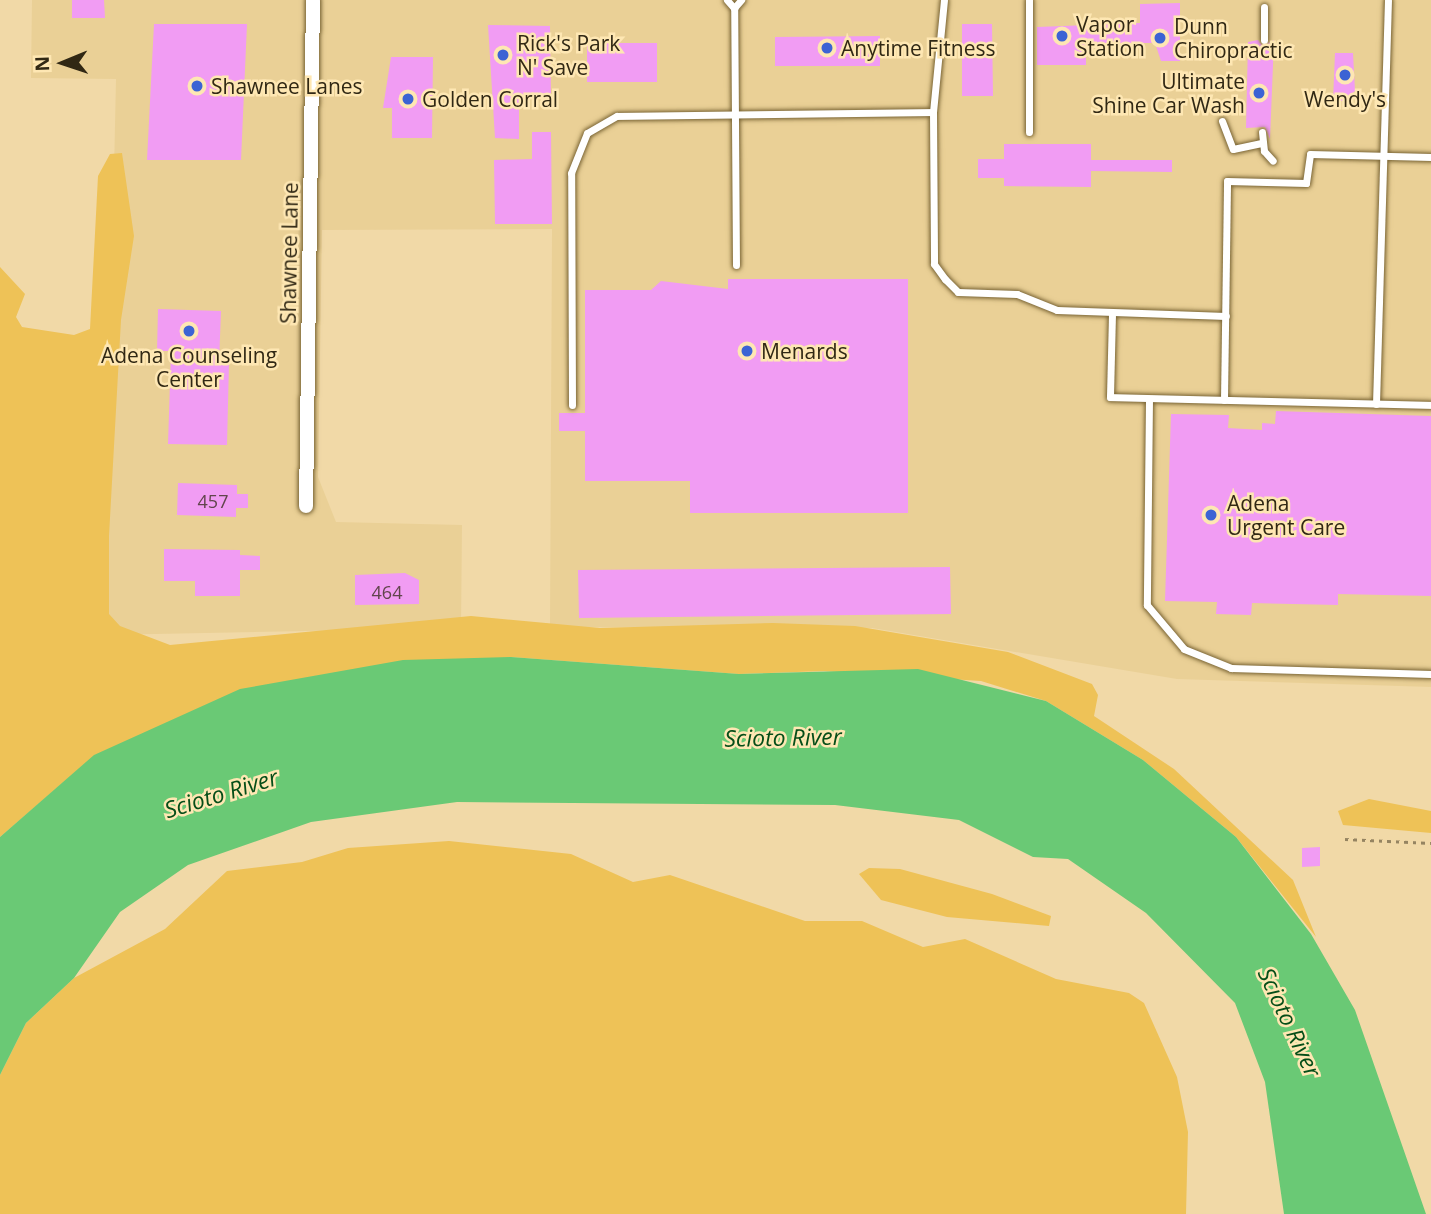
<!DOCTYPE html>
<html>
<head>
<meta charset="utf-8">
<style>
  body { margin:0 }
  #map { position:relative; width:1431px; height:1214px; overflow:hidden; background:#f1d9a7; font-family:"Open Sans",sans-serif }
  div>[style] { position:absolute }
  .built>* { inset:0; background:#ead096 }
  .green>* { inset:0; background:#eec257 }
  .water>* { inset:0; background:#6ac975 }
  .building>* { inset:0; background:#f19cf3 }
  .path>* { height:2.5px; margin-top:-1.25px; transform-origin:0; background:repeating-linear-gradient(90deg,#958461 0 3.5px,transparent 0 8.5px) }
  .roads { filter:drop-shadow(0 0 2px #796434) drop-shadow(0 0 2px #796434) }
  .lane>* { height:7px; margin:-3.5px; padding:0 3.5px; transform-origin:3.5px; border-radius:3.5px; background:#fff }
  .street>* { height:14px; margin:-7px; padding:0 7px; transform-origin:7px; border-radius:7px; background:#fff }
  .dots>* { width:19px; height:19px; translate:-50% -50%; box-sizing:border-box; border:4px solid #fee7b3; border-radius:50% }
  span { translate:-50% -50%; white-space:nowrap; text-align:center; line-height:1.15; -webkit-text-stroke:5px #fee7b3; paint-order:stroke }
  .number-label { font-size:18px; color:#61454c }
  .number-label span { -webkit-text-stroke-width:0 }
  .poi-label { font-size:21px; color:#312814 }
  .left { translate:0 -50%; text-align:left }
  .right { translate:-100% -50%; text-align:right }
  .street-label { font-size:21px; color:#312814 }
  .water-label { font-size:23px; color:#064e18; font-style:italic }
  .north { position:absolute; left:28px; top:28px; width:70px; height:70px; -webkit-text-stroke:5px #fee7b3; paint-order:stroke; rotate:268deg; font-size:19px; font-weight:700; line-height:28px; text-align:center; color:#312814 }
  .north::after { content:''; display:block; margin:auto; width:24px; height:32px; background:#312814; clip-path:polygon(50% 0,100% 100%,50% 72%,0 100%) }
</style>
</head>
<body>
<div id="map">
  <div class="built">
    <div style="clip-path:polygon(32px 0,1431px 0,1431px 687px,1177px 679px,872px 628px,550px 627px,552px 229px,322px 230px,318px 477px,336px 522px,462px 525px,461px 628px,104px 635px,116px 79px,31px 78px)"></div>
  </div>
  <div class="green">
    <div style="clip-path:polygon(122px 153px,134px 236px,121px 320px,109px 536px,109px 614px,120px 626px,170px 645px,471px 616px,600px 628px,773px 623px,855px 626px,1008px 652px,1092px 684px,1098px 695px,1094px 716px,1174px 769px,1293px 880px,1316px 937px,1236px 837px,1143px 760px,1046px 701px,981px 681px,824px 671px,739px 674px,511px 657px,95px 755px,0 837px,0 267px,25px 294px,16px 317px,22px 327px,74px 335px,90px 329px,98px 176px,110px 154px)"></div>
    <div style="clip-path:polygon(1369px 799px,1431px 811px,1431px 833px,1343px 825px,1338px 811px)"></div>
    <div style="clip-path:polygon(449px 841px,571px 854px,633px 882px,670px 875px,805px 921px,862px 921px,923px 947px,965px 939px,1056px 979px,1129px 993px,1144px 1003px,1177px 1077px,1188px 1132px,1186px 1214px,0 1214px,0 1075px,26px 1023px,74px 978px,165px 929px,227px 871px,302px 862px,348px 848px)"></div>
    <div style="clip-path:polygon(869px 868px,900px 869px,992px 894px,1051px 916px,1049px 926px,947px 917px,881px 900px,859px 874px)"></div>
  </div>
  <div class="water">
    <div style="clip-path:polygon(511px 657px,739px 674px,918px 669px,1046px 701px,1143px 760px,1236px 837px,1311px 934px,1355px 1010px,1426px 1214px,1284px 1214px,1265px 1082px,1235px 1003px,1146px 913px,1068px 859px,1033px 857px,959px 820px,835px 805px,457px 802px,311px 822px,188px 865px,120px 912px,74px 978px,26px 1023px,0 1075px,0 837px,94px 755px,240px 689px,403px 660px)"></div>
  </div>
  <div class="building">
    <div style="clip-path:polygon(72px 0,104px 0,105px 18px,72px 18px)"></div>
    <div style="clip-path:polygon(1180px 3px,1180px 61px,1161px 61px,1155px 43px,1086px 43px,1086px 65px,1037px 65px,1037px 27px,1140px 23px,1140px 4px)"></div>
    <div style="clip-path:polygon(154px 24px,247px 24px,241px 160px,147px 160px)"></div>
    <div style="clip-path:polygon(962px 24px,992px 24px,993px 96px,962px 96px)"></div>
    <div style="clip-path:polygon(488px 25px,550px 26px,551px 98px,519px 98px,519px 139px,495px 138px)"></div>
    <div style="clip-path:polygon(880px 36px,880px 66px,775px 66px,775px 37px)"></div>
    <div style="clip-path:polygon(1258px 40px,1263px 46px,1274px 40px,1270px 139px,1265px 127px,1246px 128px,1248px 42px)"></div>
    <div style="clip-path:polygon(587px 43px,657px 43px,657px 82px,587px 82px)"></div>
    <div style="clip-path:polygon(1335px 53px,1353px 53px,1355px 91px,1344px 101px,1333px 101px)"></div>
    <div style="clip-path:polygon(391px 57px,433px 57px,432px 138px,392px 138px,392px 108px,383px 108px)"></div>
    <div style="clip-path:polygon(532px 132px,551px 132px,552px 224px,495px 224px,494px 160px,532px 159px)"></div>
    <div style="clip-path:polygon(1004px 144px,1091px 144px,1091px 160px,1172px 160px,1172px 172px,1091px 171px,1091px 187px,1004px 186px,1004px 178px,978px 178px,978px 159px,1004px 159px)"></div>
    <div style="clip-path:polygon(728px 279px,908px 279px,908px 513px,690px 513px,690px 481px,585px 481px,585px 431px,559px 431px,559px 413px,585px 413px,585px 290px,651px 290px,661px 281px,728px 289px)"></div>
    <div style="clip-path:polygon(158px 309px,221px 311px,219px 363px,229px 363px,227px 445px,168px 444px,171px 351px,157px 351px)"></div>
    <div style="clip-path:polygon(1276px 411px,1431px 416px,1431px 596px,1338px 594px,1338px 605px,1252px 603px,1251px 615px,1216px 614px,1217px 602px,1165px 601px,1171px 414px,1229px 415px,1228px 428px,1262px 430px,1262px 423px,1275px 424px)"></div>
    <div style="clip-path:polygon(178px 483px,237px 485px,237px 494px,248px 494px,248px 508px,236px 508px,236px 517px,177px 515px)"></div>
    <div style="clip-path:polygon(164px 549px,240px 550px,240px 555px,260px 556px,260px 570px,240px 570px,240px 596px,195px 596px,195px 581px,164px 581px)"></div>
    <div style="clip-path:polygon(950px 567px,951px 614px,579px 618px,578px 570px)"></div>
    <div style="clip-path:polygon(405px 573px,419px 580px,419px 604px,355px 605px,355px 575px)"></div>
    <div style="clip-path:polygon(1320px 847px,1320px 866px,1302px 867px,1302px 848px)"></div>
  </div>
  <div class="path">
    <div style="left:1345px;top:839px;width:86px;rotate:2.7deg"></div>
  </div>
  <div class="roads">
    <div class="lane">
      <div style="left:727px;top:0;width:11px;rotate:49deg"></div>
      <div style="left:944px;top:0;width:113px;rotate:95.6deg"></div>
      <div style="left:933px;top:112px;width:152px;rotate:89.6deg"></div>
      <div style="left:934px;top:264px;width:19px;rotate:54deg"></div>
      <div style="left:945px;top:279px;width:18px;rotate:45deg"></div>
      <div style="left:958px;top:292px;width:59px;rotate:1.9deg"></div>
      <div style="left:1017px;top:294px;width:43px;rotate:21.8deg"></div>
      <div style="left:1057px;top:310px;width:169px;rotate:2deg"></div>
      <div style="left:1029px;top:0;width:132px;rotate:90deg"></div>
      <div style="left:1264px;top:40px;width:33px;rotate:-90deg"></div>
      <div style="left:1222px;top:121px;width:30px;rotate:69deg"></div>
      <div style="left:1233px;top:149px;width:29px;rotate:-12deg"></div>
      <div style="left:1262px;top:132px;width:19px;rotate:84deg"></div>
      <div style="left:1264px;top:151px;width:13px;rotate:48deg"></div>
      <div style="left:736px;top:265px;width:257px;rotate:-90.4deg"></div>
      <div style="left:734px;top:8px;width:11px;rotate:-49deg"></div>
      <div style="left:1112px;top:314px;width:83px;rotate:91.4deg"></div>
      <div style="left:1110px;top:397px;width:321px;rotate:1.4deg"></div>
      <div style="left:1149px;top:399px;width:206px;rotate:90.6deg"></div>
      <div style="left:1147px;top:605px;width:57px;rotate:49.9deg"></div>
      <div style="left:1184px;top:649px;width:51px;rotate:22deg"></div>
      <div style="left:1231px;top:668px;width:200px;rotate:1.7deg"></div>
      <div style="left:1224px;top:400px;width:219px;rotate:-89.2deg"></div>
      <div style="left:1227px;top:181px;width:79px;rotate:1.5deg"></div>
      <div style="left:1306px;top:183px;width:29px;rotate:-82deg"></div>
      <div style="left:1310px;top:154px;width:121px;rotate:1.4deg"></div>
      <div style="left:1376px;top:404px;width:404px;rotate:-88.3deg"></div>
      <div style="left:572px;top:405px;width:232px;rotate:-90.2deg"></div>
      <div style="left:571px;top:173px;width:43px;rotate:-68.2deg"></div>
      <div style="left:587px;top:133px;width:34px;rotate:-30deg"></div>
      <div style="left:617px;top:116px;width:316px;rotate:-0.7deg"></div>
    </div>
    <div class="street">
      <div style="left:306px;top:506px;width:506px;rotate:-89.21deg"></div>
    </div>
  </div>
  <div class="dots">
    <div style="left:1062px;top:36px;background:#3c63d4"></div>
    <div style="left:1160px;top:38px;background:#3c63d4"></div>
    <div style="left:827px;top:48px;background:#3c63d4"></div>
    <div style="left:503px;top:55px;background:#3c63d4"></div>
    <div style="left:1345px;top:75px;background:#3c63d4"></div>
    <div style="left:197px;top:86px;background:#3c63d4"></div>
    <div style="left:1259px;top:93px;background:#3c63d4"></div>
    <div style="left:408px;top:99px;background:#3c63d4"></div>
    <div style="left:189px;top:331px;background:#3c63d4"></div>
    <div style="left:747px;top:351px;background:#3c63d4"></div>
    <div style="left:1211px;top:515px;background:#3c63d4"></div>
  </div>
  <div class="number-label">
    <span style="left:213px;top:501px">457</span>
    <span style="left:387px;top:592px">464</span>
  </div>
  <div class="poi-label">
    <span class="left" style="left:1076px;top:36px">Vapor<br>Station</span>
    <span class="left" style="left:1174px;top:38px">Dunn<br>Chiropractic</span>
    <span class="left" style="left:517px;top:55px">Rick's Park<br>N' Save</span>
    <span class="left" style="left:841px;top:48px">Anytime Fitness</span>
    <span class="right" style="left:1245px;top:93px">Ultimate<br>Shine Car Wash</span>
    <span class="left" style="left:211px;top:86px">Shawnee Lanes</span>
    <span class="left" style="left:422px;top:99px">Golden Corral</span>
    <span style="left:1345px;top:99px">Wendy's</span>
    <span class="left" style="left:761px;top:351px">Menards</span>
    <span style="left:189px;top:367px">Adena Counseling<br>Center</span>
    <span class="left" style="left:1227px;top:515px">Adena<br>Urgent Care</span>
  </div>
  <div class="street-label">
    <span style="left:289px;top:253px;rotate:-89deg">Shawnee Lane</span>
  </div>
  <div class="water-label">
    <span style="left:783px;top:737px;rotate:-1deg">Scioto River</span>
    <span style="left:221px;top:793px;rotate:-17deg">Scioto River</span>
    <span style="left:1290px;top:1022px;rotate:65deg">Scioto River</span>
  </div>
  <div class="north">N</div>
</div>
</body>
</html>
